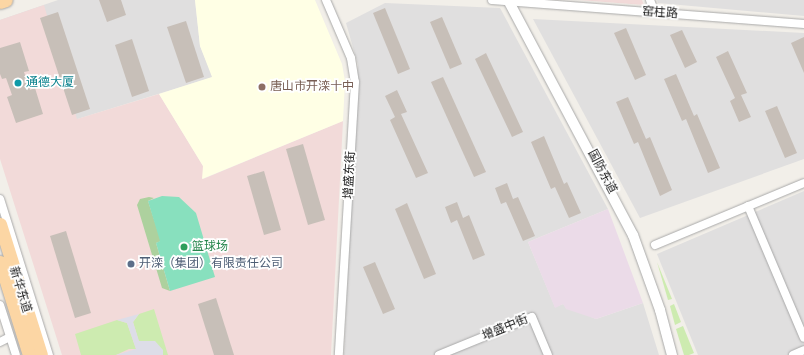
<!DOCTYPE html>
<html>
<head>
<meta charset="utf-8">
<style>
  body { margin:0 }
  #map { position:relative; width:804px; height:355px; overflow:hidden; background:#f2efe9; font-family:"Sofia Sans Condensed","Noto Sans SC",sans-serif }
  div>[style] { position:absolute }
  .residential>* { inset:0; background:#e0dfdf }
  .commercial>* { inset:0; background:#f2dad9 }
  .industrial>* { inset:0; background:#ebdbe8 }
  .education>* { inset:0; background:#ffffe5 }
  .grass>* { inset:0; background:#cdebb0 }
  .forest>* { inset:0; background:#add19e }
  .pitch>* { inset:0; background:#88e0be }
  .plaza>* { inset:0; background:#dddde8 }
  .building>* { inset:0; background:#c7bfb8 }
  .roads { filter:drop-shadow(0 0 1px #a9a9a9) drop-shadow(0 0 1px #a9a9a9) }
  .minor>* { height:8px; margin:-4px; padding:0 4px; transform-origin:4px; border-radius:4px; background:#fff }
  .tertiary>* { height:10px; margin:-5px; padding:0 5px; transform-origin:5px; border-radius:5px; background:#fff }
  .primary>* { height:13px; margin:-6.5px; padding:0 6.5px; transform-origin:6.5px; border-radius:6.5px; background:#fcd6a4 }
  .dots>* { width:11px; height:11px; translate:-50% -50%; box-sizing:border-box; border:2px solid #fff; border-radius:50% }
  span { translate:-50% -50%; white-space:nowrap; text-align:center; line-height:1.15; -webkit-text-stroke:3.5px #fff; paint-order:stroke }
  .street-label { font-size:12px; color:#222 }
  .culture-label { font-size:12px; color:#0d838f }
  .left { translate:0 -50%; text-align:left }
  .education-label { font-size:12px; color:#785e54 }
  .leisure-label { font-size:12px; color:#27864d }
  .service-label { font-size:12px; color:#4e5e75 }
</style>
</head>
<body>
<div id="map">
  <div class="residential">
    <div style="clip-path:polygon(58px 0,195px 0,200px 46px,213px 77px,0 143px,0 20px)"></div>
    <div style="clip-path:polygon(657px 0,804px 0,804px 16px,658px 3px)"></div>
    <div style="clip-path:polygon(385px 3px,500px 8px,608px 209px,528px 242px,555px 307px,563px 304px,596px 319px,643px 303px,659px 355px,344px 355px,358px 65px,346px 23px)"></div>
    <div style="clip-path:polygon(533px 19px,804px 33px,804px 159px,640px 218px)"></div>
    <div style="clip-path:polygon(804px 191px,804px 355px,698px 355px,657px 254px)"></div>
  </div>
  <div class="commercial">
    <div style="clip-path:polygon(579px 0,642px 0,644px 5px)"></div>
    <div style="clip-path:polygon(44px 5px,77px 119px,159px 94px,203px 166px,203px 179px,343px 121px,331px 355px,62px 355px,0 159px,0 20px)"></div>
  </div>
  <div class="industrial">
    <div style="clip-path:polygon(608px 209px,643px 303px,596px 319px,566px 309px,563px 304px,555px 308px,528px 242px)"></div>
  </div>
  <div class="education">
    <div style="clip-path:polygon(195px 0,315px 0,342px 64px,345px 81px,343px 121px,202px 179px,203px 166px,159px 94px,212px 77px,200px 46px)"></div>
  </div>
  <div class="grass">
    <div style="clip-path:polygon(657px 262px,672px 299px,668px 300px)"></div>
    <div style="clip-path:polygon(674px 304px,681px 322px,675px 325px,670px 306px)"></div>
    <div style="clip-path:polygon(154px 309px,168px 355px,163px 355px,163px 350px,139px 342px,133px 322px,139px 314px)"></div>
    <div style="clip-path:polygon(117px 320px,127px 323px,136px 349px,129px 349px,116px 355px,81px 355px,75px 334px)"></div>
    <div style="clip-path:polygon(683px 326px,694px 353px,689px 355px,684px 355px,676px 329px)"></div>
  </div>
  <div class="forest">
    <div style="clip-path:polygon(149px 197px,154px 198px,148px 201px,161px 241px,156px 243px,170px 291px,162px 288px,137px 205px,140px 199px)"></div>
  </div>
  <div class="pitch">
    <div style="clip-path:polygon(162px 196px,179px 197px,196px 213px,215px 277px,170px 291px,156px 243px,160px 241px,148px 201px)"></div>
  </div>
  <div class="plaza">
    <div style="clip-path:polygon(139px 314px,133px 322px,139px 341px,155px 341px,163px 350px,163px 355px,116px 355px,136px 349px,127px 323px,117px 320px)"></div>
  </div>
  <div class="building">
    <div style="clip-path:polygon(99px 0,121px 0,126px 15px,107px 22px)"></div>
    <div style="clip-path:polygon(385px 8px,410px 69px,398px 74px,373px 13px)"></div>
    <div style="clip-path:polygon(58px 12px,90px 109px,72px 115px,40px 18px)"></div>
    <div style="clip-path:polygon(442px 17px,462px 64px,450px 69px,430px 22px)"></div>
    <div style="clip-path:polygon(186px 21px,204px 77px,186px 83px,167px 27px)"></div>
    <div style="clip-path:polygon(626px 28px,646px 75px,635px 80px,614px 33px)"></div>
    <div style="clip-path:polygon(682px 30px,697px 62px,685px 68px,670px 35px)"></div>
    <div style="clip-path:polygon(804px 37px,804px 73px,791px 43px)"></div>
    <div style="clip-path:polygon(132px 39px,149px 91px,132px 97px,115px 45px)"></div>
    <div style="clip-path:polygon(20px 42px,29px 71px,24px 72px,30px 90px,35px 88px,43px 114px,16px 123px,7px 97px,12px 95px,6px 78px,2px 79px,0 74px,0 48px)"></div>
    <div style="clip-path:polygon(728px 51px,747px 93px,741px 95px,751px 117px,739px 122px,730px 101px,735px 98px,716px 57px)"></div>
    <div style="clip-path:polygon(486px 53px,523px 132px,512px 137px,475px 59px)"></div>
    <div style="clip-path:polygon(676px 74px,694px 116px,697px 114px,720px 168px,708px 173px,686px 119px,682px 121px,664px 79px)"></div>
    <div style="clip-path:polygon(443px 77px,486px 172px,474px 177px,431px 82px)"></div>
    <div style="clip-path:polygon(397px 90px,407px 112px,401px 114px,428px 173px,416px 178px,390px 120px,395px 117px,385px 96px)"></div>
    <div style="clip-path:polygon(628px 97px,646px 139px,650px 137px,672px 190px,660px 196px,638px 142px,634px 144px,616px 102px)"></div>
    <div style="clip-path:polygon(777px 106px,797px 153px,785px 158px,765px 111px)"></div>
    <div style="clip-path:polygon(544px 136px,564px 184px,567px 182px,581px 213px,569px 218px,555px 187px,551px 189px,531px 142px)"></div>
    <div style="clip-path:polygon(303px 144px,325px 220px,308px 225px,286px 149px)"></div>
    <div style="clip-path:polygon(264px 171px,281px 230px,264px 235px,247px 176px)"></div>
    <div style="clip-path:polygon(507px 183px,513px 199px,518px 197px,535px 236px,523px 241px,506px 202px,501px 204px,495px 188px)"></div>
    <div style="clip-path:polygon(457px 202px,463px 218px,469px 215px,485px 255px,473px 260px,457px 220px,451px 223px,445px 207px)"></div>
    <div style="clip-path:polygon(407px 203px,436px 274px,424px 279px,395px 209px)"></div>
    <div style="clip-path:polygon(66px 231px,91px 313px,75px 318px,50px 236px)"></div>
    <div style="clip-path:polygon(375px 262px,395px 309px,383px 314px,363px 267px)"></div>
    <div style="clip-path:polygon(216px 298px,234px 355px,214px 355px,198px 304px)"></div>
  </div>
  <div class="roads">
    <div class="minor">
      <div style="left:326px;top:0;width:63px;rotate:66.7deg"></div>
      <div style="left:351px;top:58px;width:24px;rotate:81deg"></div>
      <div style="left:355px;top:82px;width:273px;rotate:93.4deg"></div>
      <div style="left:492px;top:0;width:313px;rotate:4.4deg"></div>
      <div style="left:650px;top:0;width:14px;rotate:69deg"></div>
      <div style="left:0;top:199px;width:164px;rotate:72.6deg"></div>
      <div style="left:748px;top:206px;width:143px;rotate:67deg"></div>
      <div style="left:655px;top:245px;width:161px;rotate:-22.6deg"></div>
      <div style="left:0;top:305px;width:52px;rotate:72.3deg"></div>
      <div style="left:0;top:342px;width:11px;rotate:-27deg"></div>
      <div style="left:439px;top:355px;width:100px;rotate:-22.2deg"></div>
      <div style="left:532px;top:317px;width:41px;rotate:67.2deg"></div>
      <div style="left:793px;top:355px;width:12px;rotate:-24deg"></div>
    </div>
    <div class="tertiary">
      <div style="left:508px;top:0;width:266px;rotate:62deg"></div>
      <div style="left:633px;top:235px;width:80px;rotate:70.2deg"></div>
      <div style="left:660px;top:310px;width:47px;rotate:75.1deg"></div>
    </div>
    <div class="primary">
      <div style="left:0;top:2px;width:6px;rotate:-18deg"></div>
      <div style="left:0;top:224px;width:137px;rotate:72.6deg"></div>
      <div style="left:0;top:262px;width:97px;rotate:72.7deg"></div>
    </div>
  </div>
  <div class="dots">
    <div style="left:18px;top:83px;background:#0f9aa8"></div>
    <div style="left:262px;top:87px;background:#8d6e63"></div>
    <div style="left:184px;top:247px;background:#2e9e5b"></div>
    <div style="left:131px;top:264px;background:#5c6f8a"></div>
  </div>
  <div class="street-label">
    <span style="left:660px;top:13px;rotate:4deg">窑柱路</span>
    <span style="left:602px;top:172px;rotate:62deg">国防东道</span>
    <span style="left:350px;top:175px;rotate:-87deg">增盛东街</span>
    <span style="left:20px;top:290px;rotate:73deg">新华东道</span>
    <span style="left:505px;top:328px;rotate:-22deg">增盛中街</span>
  </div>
  <div class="culture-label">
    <span class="left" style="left:26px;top:83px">通德大厦</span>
  </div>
  <div class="education-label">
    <span class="left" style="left:270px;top:87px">唐山市开滦十中</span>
  </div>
  <div class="leisure-label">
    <span class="left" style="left:192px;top:247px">篮球场</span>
  </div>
  <div class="service-label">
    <span class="left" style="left:139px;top:264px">开滦（集团）有限责任公司</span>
  </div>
</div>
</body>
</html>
